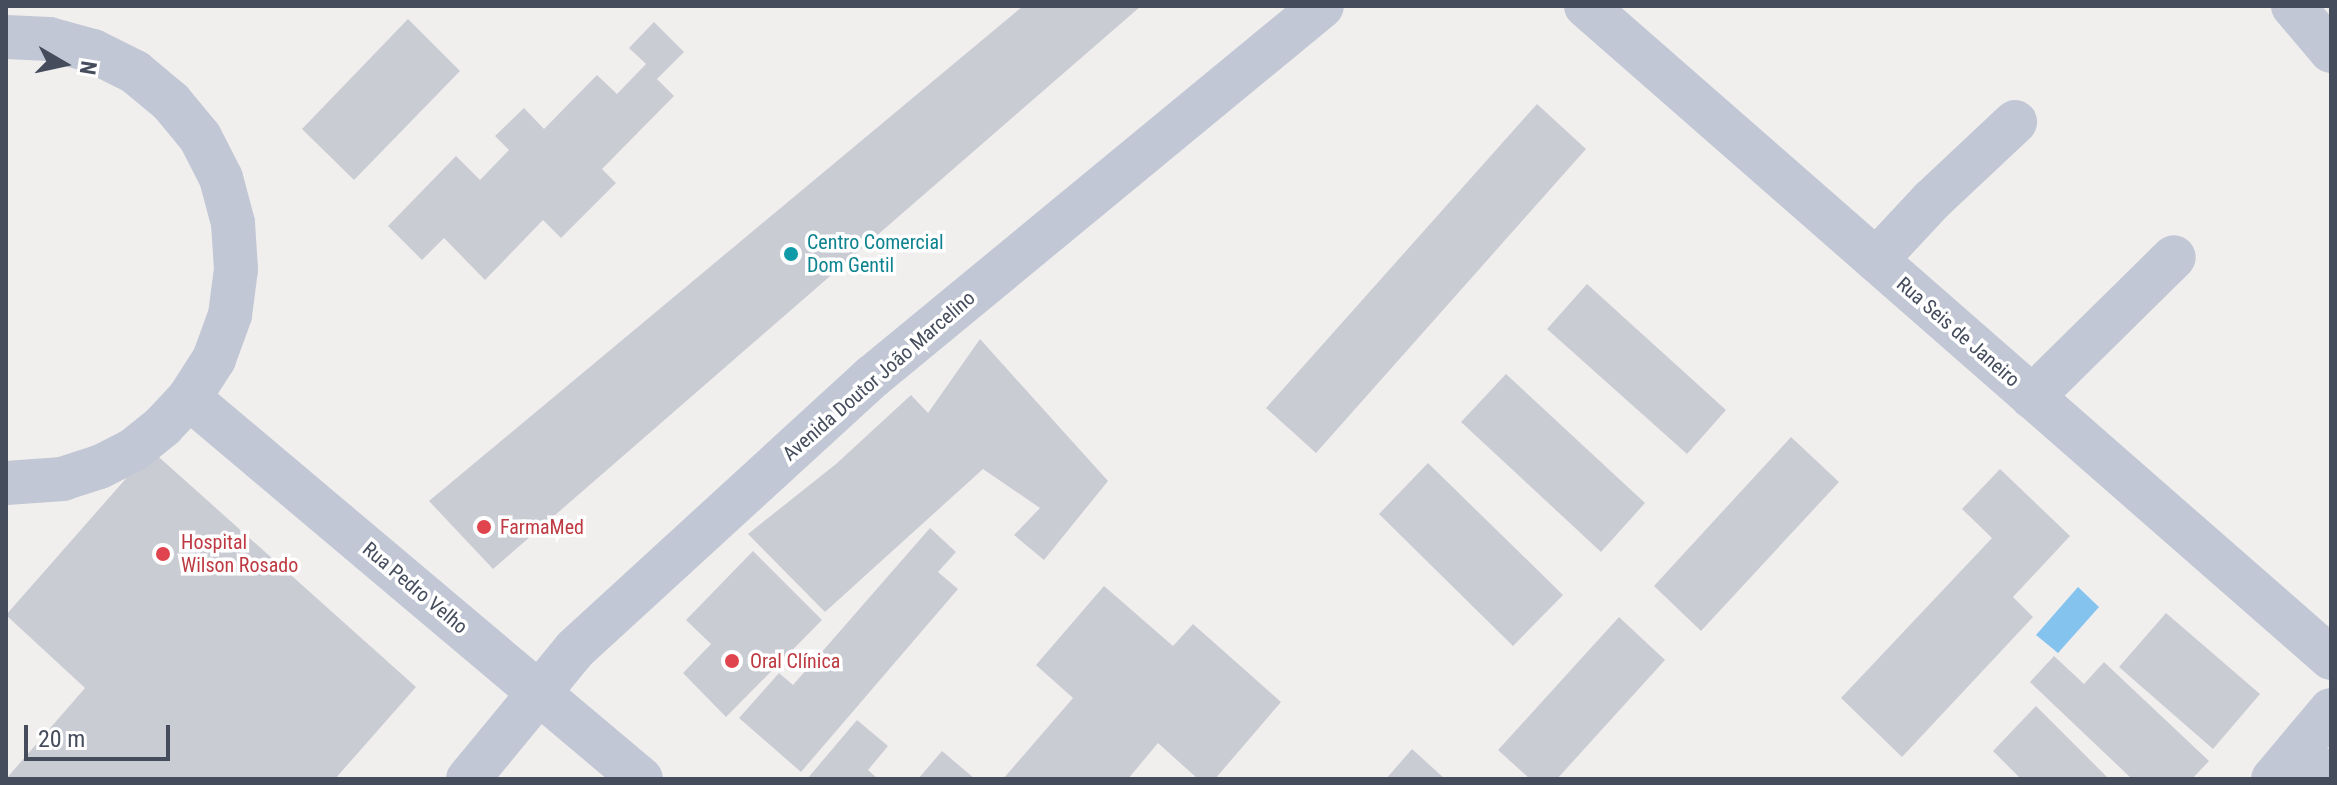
<!DOCTYPE html>
<html>
<head>
<meta charset="utf-8">
<style>
  body { margin:0 }
  #map { position:relative; width:2337px; height:785px; overflow:hidden; background:#f1eeee; font-family:"Roboto Condensed",sans-serif }
  div>[style] { position:absolute }
  .water>* { inset:0; background:#85c3ef }
  .building>* { inset:0; background:#caccd4 }
  .minor>* { height:44px; margin:-22px; padding:0 22px; transform-origin:22px; border-radius:22px; background:#c1c7d4 }
  .dots>* { width:22px; height:22px; translate:-50% -50%; box-sizing:border-box; border:4px solid #fff; border-radius:50% }
  span { translate:-50% -50%; white-space:nowrap; text-align:center; line-height:1.15; -webkit-text-stroke:7px #fff; paint-order:stroke }
  .culture-label { font-size:20px; color:#0d838f }
  .left { translate:0 -50%; text-align:left }
  .street-label { font-size:20px; color:#454d5c }
  .health-label { font-size:20px; color:#be3a42 }
  .frame { position:absolute; inset:0; border:8px solid #454d5c; pointer-events:none }
  .north { position:absolute; left:24px; top:24px; width:80px; height:80px; -webkit-text-stroke:6px #fff; paint-order:stroke; rotate:99deg; font-size:22px; font-weight:700; line-height:32px; text-align:center; color:#454d5c }
  .north::after { content:''; display:block; margin:auto; width:28px; height:36px; background:#454d5c; clip-path:polygon(50% 0,100% 100%,50% 72%,0 100%) }
  .scale { position:absolute; left:24px; top:725px; width:146px; height:36px; box-sizing:border-box; border:4px solid #454d5c; border-top:0; padding-left:10px; font-size:24px; line-height:28px; white-space:nowrap; color:#454d5c; -webkit-text-stroke:6px #fff; paint-order:stroke }
</style>
</head>
<body>
<div id="map">
  <div class="water">
    <div style="clip-path:polygon(2078px 587px,2099px 607px,2058px 653px,2036px 635px)"></div>
  </div>
  <div class="building">
    <div style="clip-path:polygon(1023px 6px,1141px 6px,493px 569px,429px 501px)"></div>
    <div style="clip-path:polygon(408px 19px,460px 71px,354px 180px,302px 129px)"></div>
    <div style="clip-path:polygon(654px 22px,684px 52px,657px 79px,674px 96px,602px 169px,616px 183px,561px 238px,543px 220px,485px 280px,444px 238px,422px 260px,388px 226px,456px 156px,480px 180px,509px 150px,495px 136px,524px 108px,544px 129px,597px 75px,617px 94px,646px 64px,629px 48px)"></div>
    <div style="clip-path:polygon(1537px 104px,1586px 149px,1316px 453px,1266px 408px)"></div>
    <div style="clip-path:polygon(1587px 284px,1726px 410px,1687px 454px,1547px 329px)"></div>
    <div style="clip-path:polygon(980px 339px,1108px 481px,1044px 560px,1014px 535px,1040px 508px,983px 469px,825px 612px,748px 534px,836px 464px,911px 395px,928px 413px)"></div>
    <div style="clip-path:polygon(1506px 374px,1645px 503px,1601px 552px,1461px 422px)"></div>
    <div style="clip-path:polygon(1791px 437px,1839px 482px,1701px 631px,1654px 586px)"></div>
    <div style="clip-path:polygon(151px 450px,416px 687px,335px 779px,6px 779px,85px 688px,6px 615px)"></div>
    <div style="clip-path:polygon(1428px 463px,1563px 595px,1513px 646px,1379px 514px)"></div>
    <div style="clip-path:polygon(2000px 469px,2070px 536px,2013px 597px,2033px 617px,1902px 757px,1841px 698px,1992px 538px,1962px 509px)"></div>
    <div style="clip-path:polygon(930px 528px,956px 552px,938px 572px,958px 589px,801px 772px,739px 718px,779px 673px,793px 685px)"></div>
    <div style="clip-path:polygon(753px 551px,822px 620px,726px 717px,683px 673px,711px 644px,686px 620px)"></div>
    <div style="clip-path:polygon(1104px 586px,1173px 646px,1193px 624px,1281px 702px,1215px 779px,1198px 779px,1158px 743px,1128px 779px,1003px 779px,1073px 698px,1036px 665px)"></div>
    <div style="clip-path:polygon(2166px 613px,2260px 694px,2213px 749px,2119px 667px)"></div>
    <div style="clip-path:polygon(1619px 617px,1665px 660px,1557px 779px,1530px 779px,1498px 750px)"></div>
    <div style="clip-path:polygon(2054px 656px,2084px 684px,2104px 662px,2209px 761px,2192px 779px,2132px 779px,2030px 682px)"></div>
    <div style="clip-path:polygon(2036px 706px,2109px 779px,2021px 779px,1993px 751px)"></div>
    <div style="clip-path:polygon(857px 720px,888px 746px,868px 770px,878px 779px,807px 779px)"></div>
    <div style="clip-path:polygon(1412px 749px,1445px 779px,1386px 779px)"></div>
    <div style="clip-path:polygon(942px 751px,975px 779px,918px 779px)"></div>
  </div>
  <div class="minor">
    <div style="left:1586px;top:6px;width:990px;rotate:41.19deg"></div>
    <div style="left:2293px;top:6px;width:59px;rotate:49.8deg"></div>
    <div style="left:6px;top:37px;width:43px;rotate:2.7deg"></div>
    <div style="left:49px;top:39px;width:46px;rotate:15.3deg"></div>
    <div style="left:93px;top:51px;width:47px;rotate:26.6deg"></div>
    <div style="left:135px;top:72px;width:47px;rotate:39.8deg"></div>
    <div style="left:171px;top:102px;width:45px;rotate:50.4deg"></div>
    <div style="left:200px;top:137px;width:46px;rotate:62.9deg"></div>
    <div style="left:221px;top:178px;width:47px;rotate:75.1deg"></div>
    <div style="left:233px;top:223px;width:46px;rotate:86.3deg"></div>
    <div style="left:236px;top:269px;width:46px;rotate:97.4deg"></div>
    <div style="left:230px;top:315px;width:47px;rotate:110deg"></div>
    <div style="left:214px;top:359px;width:46px;rotate:122.7deg"></div>
    <div style="left:189px;top:398px;width:38px;rotate:133deg"></div>
    <div style="left:163px;top:426px;width:38px;rotate:141deg"></div>
    <div style="left:133px;top:450px;width:38px;rotate:153deg"></div>
    <div style="left:99px;top:467px;width:38px;rotate:162deg"></div>
    <div style="left:63px;top:479px;width:57px;rotate:176deg"></div>
    <div style="left:1876px;top:260px;width:82px;rotate:-47deg"></div>
    <div style="left:1932px;top:200px;width:114px;rotate:-43.2deg"></div>
    <div style="left:2032px;top:397px;width:199px;rotate:-44.6deg"></div>
    <div style="left:189px;top:398px;width:591px;rotate:40.13deg"></div>
    <div style="left:468px;top:779px;width:168px;rotate:-50.5deg"></div>
    <div style="left:575px;top:649px;width:403px;rotate:-42.5deg"></div>
    <div style="left:872px;top:377px;width:583px;rotate:-39.5deg"></div>
    <div style="left:2273px;top:779px;width:90px;rotate:-50deg"></div>
    <div style="left:2324px;top:779px;width:11px;rotate:-52deg"></div>
  </div>
  <div class="dots">
    <div style="left:791px;top:254px;background:#0f9aa8"></div>
    <div style="left:484px;top:527px;background:#e0444e"></div>
    <div style="left:163px;top:554px;background:#e0444e"></div>
    <div style="left:732px;top:661px;background:#e0444e"></div>
  </div>
  <div class="culture-label">
    <span class="left" style="left:807px;top:254px">Centro Comercial<br>Dom Gentil</span>
  </div>
  <div class="street-label">
    <span style="left:1958px;top:332px;rotate:41deg">Rua Seis de Janeiro</span>
    <span style="left:879px;top:376px;rotate:-41deg">Avenida Doutor João Marcelino</span>
    <span style="left:415px;top:588px;rotate:40deg">Rua Pedro Velho</span>
  </div>
  <div class="health-label">
    <span class="left" style="left:500px;top:527px">FarmaMed</span>
    <span class="left" style="left:181px;top:554px">Hospital<br>Wilson Rosado</span>
    <span class="left" style="left:750px;top:661px">Oral Clínica</span>
  </div>
  <div class="frame"></div>
  <div class="north">N</div>
  <div class="scale">20 m</div>
</div>
</body>
</html>
